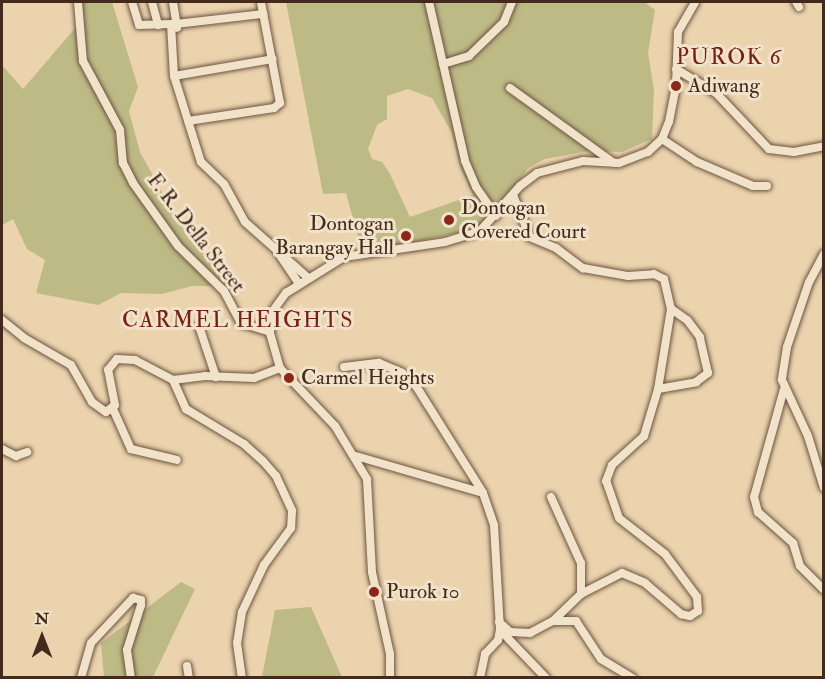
<!DOCTYPE html>
<html>
<head>
<meta charset="utf-8">
<style>
  body { margin:0 }
  #map { position:relative; width:825px; height:679px; overflow:hidden; background:#ead3ad; font-family:"IM FELL Double Pica",serif }
  div>[style] { position:absolute }
  .green>* { inset:0; background:#bdba85 }
  .roads { filter:drop-shadow(0 0 2px #6e5441) drop-shadow(0 0 2px #6e5441) }
  .minor>* { height:8px; margin:-4px; padding:0 4px; transform-origin:4px; border-radius:4px; background:#f1e2ca }
  .dots>* { width:16px; height:16px; translate:-50% -50%; box-sizing:border-box; border:3px solid #f1e2ca; border-radius:50% }
  span { translate:-50% -50%; white-space:nowrap; text-align:center; line-height:1.15; -webkit-text-stroke:6px #f1e2ca; paint-order:stroke }
  .poi-label { font-size:21px; color:#442a1d }
  .left { translate:0 -50%; text-align:left }
  .right { translate:-100% -50%; text-align:right }
  .street-label { font-size:21px; color:#442a1d }
  .neighbourhood-label { font-size:22px; color:#7a1f14; letter-spacing:1.5px }
  .frame { position:absolute; inset:0; border:3px solid #442a1d; pointer-events:none }
  .north { position:absolute; left:12px; top:607px; width:60px; height:60px; -webkit-text-stroke:4px #f1e2ca; paint-order:stroke; rotate:0deg; font-size:16px; font-weight:700; line-height:24px; text-align:center; color:#442a1d }
  .north::after { content:''; display:block; margin:auto; width:21px; height:27px; background:#442a1d; clip-path:polygon(50% 0,100% 100%,50% 72%,0 100%) }
</style>
</head>
<body>
<div id="map">
  <div class="green">
    <div style="clip-path:polygon(76px 2px,112px 2px,138px 87px,129px 111px,140px 152px,179px 223px,229px 286px,192px 286px,162px 294px,121px 293px,98px 305px,36px 293px,45px 260px,27px 249px,13px 219px,2px 225px,2px 65px,23px 89px,76px 27px)"></div>
    <div style="clip-path:polygon(evenodd,286px 2px,644px 2px,655px 10px,648px 53px,654px 90px,652px 139px,622px 152px,589px 151px,545px 159px,528px 168px,503px 203px,480px 226px,466px 231px,393px 247px,361px 248px,346px 193px,323px 194px,286px 2px,408px 89px,432px 98px,452px 133px,460px 167px,473px 195px,410px 217px,390px 174px,382px 162px,372px 159px,368px 149px,377px 125px,387px 119px,387px 96px,408px 89px)"></div>
    <div style="clip-path:polygon(181px 582px,195px 589px,153px 677px,104px 677px,101px 643px)"></div>
    <div style="clip-path:polygon(311px 607px,342px 677px,262px 677px,275px 610px)"></div>
  </div>
  <div class="roads">
    <div class="minor">
      <div style="left:78px;top:2px;width:59px;rotate:85.2deg"></div>
      <div style="left:83px;top:61px;width:78px;rotate:61.8deg"></div>
      <div style="left:120px;top:130px;width:33px;rotate:85deg"></div>
      <div style="left:123px;top:163px;width:22px;rotate:63deg"></div>
      <div style="left:133px;top:183px;width:77px;rotate:54.5deg"></div>
      <div style="left:178px;top:246px;width:64px;rotate:44.4deg"></div>
      <div style="left:224px;top:291px;width:36px;rotate:62deg"></div>
      <div style="left:241px;top:323px;width:30px;rotate:17deg"></div>
      <div style="left:132px;top:2px;width:24px;rotate:73deg"></div>
      <div style="left:139px;top:25px;width:32px;rotate:-2deg"></div>
      <div style="left:171px;top:24px;width:52px;rotate:86.7deg"></div>
      <div style="left:174px;top:76px;width:90px;rotate:72.6deg"></div>
      <div style="left:201px;top:162px;width:32px;rotate:44deg"></div>
      <div style="left:224px;top:184px;width:43px;rotate:61.1deg"></div>
      <div style="left:245px;top:222px;width:83px;rotate:41.6deg"></div>
      <div style="left:152px;top:2px;width:24px;rotate:75deg"></div>
      <div style="left:173px;top:2px;width:26px;rotate:81deg"></div>
      <div style="left:429px;top:2px;width:163px;rotate:77.2deg"></div>
      <div style="left:465px;top:161px;width:28px;rotate:67deg"></div>
      <div style="left:476px;top:187px;width:35px;rotate:55deg"></div>
      <div style="left:796px;top:2px;width:6px;rotate:59deg"></div>
      <div style="left:176px;top:24px;width:88px;rotate:-6.6deg"></div>
      <div style="left:443px;top:64px;width:27px;rotate:-17deg"></div>
      <div style="left:469px;top:56px;width:49px;rotate:-44.2deg"></div>
      <div style="left:504px;top:22px;width:22px;rotate:-68deg"></div>
      <div style="left:676px;top:69px;width:47px;rotate:31deg"></div>
      <div style="left:716px;top:93px;width:77px;rotate:46.6deg"></div>
      <div style="left:769px;top:149px;width:25px;rotate:7deg"></div>
      <div style="left:794px;top:152px;width:31px;rotate:-11deg"></div>
      <div style="left:174px;top:76px;width:100px;rotate:-9.7deg"></div>
      <div style="left:510px;top:88px;width:128px;rotate:35.8deg"></div>
      <div style="left:188px;top:121px;width:87px;rotate:-8.6deg"></div>
      <div style="left:274px;top:108px;width:8px;rotate:-40deg"></div>
      <div style="left:280px;top:103px;width:103px;rotate:-100.7deg"></div>
      <div style="left:662px;top:139px;width:42px;rotate:33.3deg"></div>
      <div style="left:697px;top:162px;width:61px;rotate:23.2deg"></div>
      <div style="left:753px;top:186px;width:14px"></div>
      <div style="left:513px;top:195px;width:45px;rotate:68deg"></div>
      <div style="left:530px;top:237px;width:28px;rotate:23deg"></div>
      <div style="left:556px;top:248px;width:34px;rotate:37deg"></div>
      <div style="left:583px;top:268px;width:46px;rotate:10.1deg"></div>
      <div style="left:628px;top:276px;width:26px;rotate:-4deg"></div>
      <div style="left:654px;top:274px;width:11px;rotate:27deg"></div>
      <div style="left:664px;top:279px;width:31px;rotate:77deg"></div>
      <div style="left:671px;top:309px;width:81px;rotate:99.2deg"></div>
      <div style="left:277px;top:251px;width:40px;rotate:56deg"></div>
      <div style="left:824px;top:254px;width:32px;rotate:118deg"></div>
      <div style="left:809px;top:282px;width:69px;rotate:108.7deg"></div>
      <div style="left:787px;top:347px;width:33px;rotate:99deg"></div>
      <div style="left:782px;top:380px;width:62px;rotate:65.1deg"></div>
      <div style="left:808px;top:436px;width:54px;rotate:72.9deg"></div>
      <div style="left:2px;top:320px;width:28px;rotate:39deg"></div>
      <div style="left:24px;top:338px;width:54px;rotate:29.9deg"></div>
      <div style="left:71px;top:365px;width:43px;rotate:60.4deg"></div>
      <div style="left:92px;top:402px;width:17px;rotate:36deg"></div>
      <div style="left:106px;top:412px;width:11px;rotate:-38deg"></div>
      <div style="left:115px;top:405px;width:36px;rotate:-101deg"></div>
      <div style="left:108px;top:370px;width:14px;rotate:-51deg"></div>
      <div style="left:117px;top:359px;width:18px;rotate:3deg"></div>
      <div style="left:135px;top:360px;width:43px;rotate:27.8deg"></div>
      <div style="left:173px;top:380px;width:32px;rotate:-7deg"></div>
      <div style="left:205px;top:376px;width:49px;rotate:2.3deg"></div>
      <div style="left:254px;top:378px;width:28px;rotate:-21deg"></div>
      <div style="left:199px;top:326px;width:54px;rotate:71.6deg"></div>
      <div style="left:344px;top:367px;width:35px;rotate:-7deg"></div>
      <div style="left:379px;top:363px;width:25px;rotate:23deg"></div>
      <div style="left:402px;top:373px;width:19px;rotate:43deg"></div>
      <div style="left:416px;top:386px;width:126px;rotate:57.9deg"></div>
      <div style="left:173px;top:380px;width:32px;rotate:66deg"></div>
      <div style="left:186px;top:409px;width:68px;rotate:31.1deg"></div>
      <div style="left:244px;top:444px;width:25px;rotate:42deg"></div>
      <div style="left:263px;top:461px;width:20px;rotate:49deg"></div>
      <div style="left:276px;top:476px;width:38px;rotate:65deg"></div>
      <div style="left:292px;top:511px;width:17px;rotate:93deg"></div>
      <div style="left:291px;top:528px;width:46px;rotate:126.1deg"></div>
      <div style="left:264px;top:565px;width:52px;rotate:115.1deg"></div>
      <div style="left:242px;top:612px;width:31px;rotate:99deg"></div>
      <div style="left:237px;top:643px;width:35px;rotate:82deg"></div>
      <div style="left:784px;top:389px;width:112px;rotate:105.5deg"></div>
      <div style="left:754px;top:497px;width:16px;rotate:75deg"></div>
      <div style="left:758px;top:512px;width:47px;rotate:41.5deg"></div>
      <div style="left:793px;top:543px;width:24px;rotate:73deg"></div>
      <div style="left:800px;top:566px;width:34px;rotate:45deg"></div>
      <div style="left:113px;top:409px;width:44px;rotate:65.8deg"></div>
      <div style="left:131px;top:449px;width:47px;rotate:13.4deg"></div>
      <div style="left:2px;top:449px;width:16px;rotate:27deg"></div>
      <div style="left:16px;top:456px;width:12px;rotate:-20deg"></div>
      <div style="left:356px;top:456px;width:132px;rotate:16.2deg"></div>
      <div style="left:483px;top:493px;width:34px;rotate:71deg"></div>
      <div style="left:494px;top:525px;width:105px;rotate:86.7deg"></div>
      <div style="left:500px;top:630px;width:66px;rotate:46.2deg"></div>
      <div style="left:551px;top:497px;width:72px;rotate:65.6deg"></div>
      <div style="left:581px;top:563px;width:31px;rotate:90deg"></div>
      <div style="left:553px;top:621px;width:23px"></div>
      <div style="left:576px;top:621px;width:45px;rotate:56.7deg"></div>
      <div style="left:601px;top:659px;width:37px;rotate:31deg"></div>
      <div style="left:499px;top:622px;width:15px;rotate:42deg"></div>
      <div style="left:510px;top:632px;width:20px;rotate:3deg"></div>
      <div style="left:530px;top:633px;width:26px;rotate:-28deg"></div>
      <div style="left:553px;top:621px;width:39px;rotate:-44deg"></div>
      <div style="left:581px;top:594px;width:46px;rotate:-27.1deg"></div>
      <div style="left:622px;top:573px;width:25px;rotate:23deg"></div>
      <div style="left:645px;top:583px;width:48px;rotate:40.7deg"></div>
      <div style="left:681px;top:614px;width:9px;rotate:13deg"></div>
      <div style="left:690px;top:616px;width:9px;rotate:-32deg"></div>
      <div style="left:698px;top:611px;width:14px;rotate:-94deg"></div>
      <div style="left:697px;top:597px;width:54px;rotate:-126.7deg"></div>
      <div style="left:665px;top:554px;width:58px;rotate:-142deg"></div>
      <div style="left:619px;top:518px;width:39px;rotate:-109deg"></div>
      <div style="left:606px;top:481px;width:17px;rotate:-69deg"></div>
      <div style="left:612px;top:465px;width:43px;rotate:-42.2deg"></div>
      <div style="left:644px;top:436px;width:49px;rotate:-73.4deg"></div>
      <div style="left:658px;top:389px;width:39px;rotate:-10deg"></div>
      <div style="left:696px;top:382px;width:15px;rotate:-37deg"></div>
      <div style="left:708px;top:373px;width:37px;rotate:-103deg"></div>
      <div style="left:700px;top:337px;width:21px;rotate:-127deg"></div>
      <div style="left:687px;top:320px;width:19px;rotate:-145deg"></div>
      <div style="left:187px;top:666px;width:12px;rotate:81deg"></div>
      <div style="left:81px;top:678px;width:36px;rotate:-74deg"></div>
      <div style="left:91px;top:643px;width:62px;rotate:-47deg"></div>
      <div style="left:133px;top:598px;width:8px;rotate:14deg"></div>
      <div style="left:141px;top:600px;width:5px;rotate:90deg"></div>
      <div style="left:141px;top:605px;width:47px;rotate:107.3deg"></div>
      <div style="left:127px;top:650px;width:28px;rotate:82deg"></div>
      <div style="left:390px;top:678px;width:24px;rotate:-90deg"></div>
      <div style="left:390px;top:654px;width:84px;rotate:-102.4deg"></div>
      <div style="left:372px;top:572px;width:93px;rotate:-93.1deg"></div>
      <div style="left:367px;top:479px;width:62px;rotate:-121.1deg"></div>
      <div style="left:335px;top:426px;width:80px;rotate:-133.5deg"></div>
      <div style="left:280px;top:368px;width:37px;rotate:-106deg"></div>
      <div style="left:270px;top:332px;width:20px;rotate:-84deg"></div>
      <div style="left:272px;top:312px;width:24px;rotate:-54deg"></div>
      <div style="left:286px;top:293px;width:68px;rotate:-31.8deg"></div>
      <div style="left:344px;top:257px;width:102px;rotate:-8.4deg"></div>
      <div style="left:445px;top:242px;width:37px;rotate:-17deg"></div>
      <div style="left:480px;top:231px;width:60px;rotate:-48.4deg"></div>
      <div style="left:520px;top:186px;width:21px;rotate:-37deg"></div>
      <div style="left:537px;top:173px;width:48px;rotate:-14.6deg"></div>
      <div style="left:583px;top:161px;width:36px;rotate:3deg"></div>
      <div style="left:619px;top:163px;width:31px;rotate:-21deg"></div>
      <div style="left:648px;top:152px;width:19px;rotate:-43deg"></div>
      <div style="left:662px;top:139px;width:18px;rotate:-68deg"></div>
      <div style="left:669px;top:122px;width:37px;rotate:-79deg"></div>
      <div style="left:676px;top:86px;width:54px;rotate:-87.9deg"></div>
      <div style="left:678px;top:32px;width:34px;rotate:-60deg"></div>
      <div style="left:480px;top:678px;width:25px;rotate:-78deg"></div>
      <div style="left:485px;top:654px;width:19px;rotate:-47deg"></div>
      <div style="left:498px;top:640px;width:10px;rotate:-79deg"></div>
    </div>
  </div>
  <div class="dots">
    <div style="left:676px;top:86px;background:#8f2418"></div>
    <div style="left:449px;top:220px;background:#8f2418"></div>
    <div style="left:406px;top:236px;background:#8f2418"></div>
    <div style="left:289px;top:378px;background:#8f2418"></div>
    <div style="left:374px;top:592px;background:#8f2418"></div>
  </div>
  <div class="poi-label">
    <span class="left" style="left:688px;top:86px">Adiwang</span>
    <span class="left" style="left:461px;top:220px">Dontogan<br>Covered Court</span>
    <span class="right" style="left:394px;top:236px">Dontogan<br>Barangay Hall</span>
    <span class="left" style="left:301px;top:378px">Carmel Heights</span>
    <span class="left" style="left:386px;top:592px">Purok 10</span>
  </div>
  <div class="street-label">
    <span style="left:196px;top:233px;rotate:52deg">F. R. Della Street</span>
  </div>
  <div class="neighbourhood-label">
    <span style="left:729px;top:58px">PUROK 6</span>
    <span style="left:238px;top:321px">CARMEL HEIGHTS</span>
  </div>
  <div class="frame"></div>
  <div class="north">N</div>
</div>
</body>
</html>
